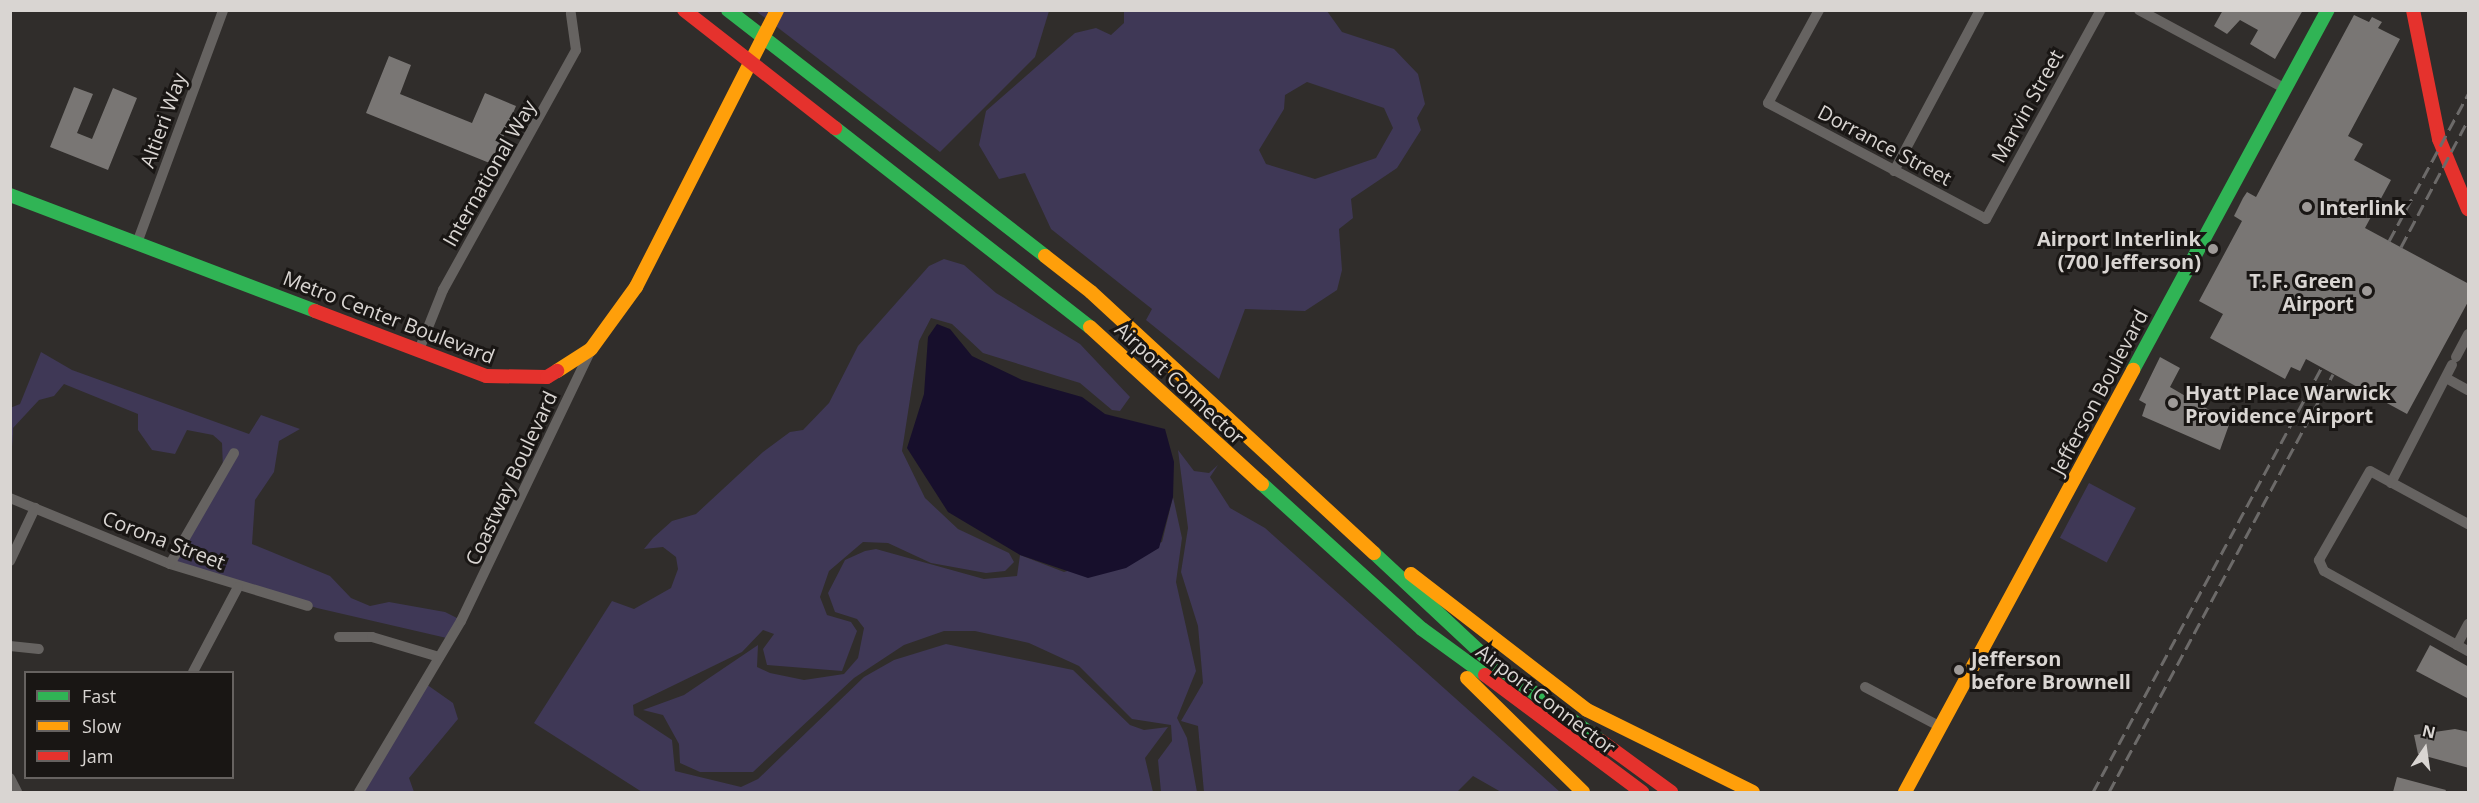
<!DOCTYPE html>
<html>
<head>
<meta charset="utf-8">
<style>
  body { margin:0 }
  #map { position:relative; width:2479px; height:803px; overflow:hidden; background:#302d2b; font-family:"Open Sans",sans-serif }
  div>[style] { position:absolute }
  [style*='--x'] { left:calc(var(--x)*1px); top:calc(var(--y)*1px); width:calc(var(--w)*1px); rotate:calc(var(--a)*1deg) }
  .green>* { inset:0; background:#3f3856; transform-origin:0 0 }
  .water>* { inset:0; background:#170f2c }
  .building>* { inset:0; background:#797674 }
  .street>* { height:10px; margin:-5px; padding:0 5px; transform-origin:5px; border-radius:5px; background:#666361 }
  .fast>* { height:14px; margin:-7px; padding:0 7px; transform-origin:7px; border-radius:7px; background:#30b455 }
  .slow>* { height:14px; margin:-7px; padding:0 7px; transform-origin:7px; border-radius:7px; background:#ff9f0a }
  .jam>* { height:14px; margin:-7px; padding:0 7px; transform-origin:7px; border-radius:7px; background:#e5322d }
  .rail>* { height:3px; margin-top:-1.5px; transform-origin:0; background:repeating-linear-gradient(90deg,#6c6a69 0 12px,transparent 0 18px) }
  .dots>* { width:16px; height:16px; translate:-50% -50%; box-sizing:border-box; border:3px solid #191614; border-radius:50% }
  span { translate:-50% -50%; white-space:nowrap; text-align:center; line-height:1.15; -webkit-text-stroke:6px #191614; paint-order:stroke }
  .street-label { font-size:20px; color:#d9d5d2 }
  .poi-label { font-size:20px; color:#d9d5d2; font-weight:700 }
  .left { translate:0 -50%; text-align:left }
  .right { translate:-100% -50%; text-align:right }
  .frame { position:absolute; inset:0; border:12px solid #d9d5d2; pointer-events:none }
  .legend { position:absolute; left:24px; top:671px; width:210px; height:108px; box-sizing:border-box; background:#191614; border:2px solid #666260; margin:0; padding:8px 10px; list-style:none; font-size:18px; color:#d9d5d2 }
  .legend li { display:flex; align-items:center; gap:12px; height:30px }
  .legend b { width:30px; border:2px solid #666260 }
  .north { position:absolute; left:2395px; top:719px; width:60px; height:60px; -webkit-text-stroke:4px #191614; paint-order:stroke; rotate:13deg; font-size:16px; font-weight:700; line-height:24px; text-align:center; color:#d9d5d2 }
  .north::after { content:''; display:block; margin:auto; width:21px; height:27px; background:#d9d5d2; clip-path:polygon(50% 0,100% 100%,50% 72%,0 100%) }
</style>
</head>
<body>
<div id="map">
  <div class="green">
    <i style="clip-path:polygon(756px 11px,1049px 11px,1035px 57px,940px 152px)"></i>
    <i style="clip-path:polygon(evenodd,1124px 11px,1327px 11px,1342px 32px,1394px 49px,1418px 74px,1425px 104px,1417px 118px,1421px 130px,1397px 168px,1351px 199px,1353px 218px,1339px 229px,1342px 270px,1337px 290px,1305px 311px,1245px 309px,1219px 379px,1146px 320px,1152px 309px,1051px 229px,1025px 173px,999px 179px,979px 145px,986px 111px,1075px 33px,1096px 28px,1111px 35px,1124px 23px,1124px 11px,1307px 82px,1384px 108px,1393px 128px,1376px 158px,1315px 179px,1266px 164px,1259px 150px,1284px 109px,1285px 95px,1307px 82px)"></i>
    <i style="clip-path:polygon(944px 259px,964px 265px,996px 293px,1080px 344px,1130px 397px,1120px 411px,1112px 410px,1080px 383px,983px 353px,952px 324px,931px 318px,919px 341px,902px 451px,925px 498px,958px 529px,1009px 553px,1014px 562px,1005px 571px,986px 573px,931px 563px,888px 543px,863px 542px,829px 571px,820px 597px,827px 615px,851px 622px,857px 631px,842px 671px,767px 665px,763px 649px,774px 634px,763px 630px,742px 652px,633px 705px,634px 715px,672px 740px,675px 771px,741px 787px,758px 779px,864px 677px,894px 660px,946px 644px,1073px 670px,1130px 725px,1144px 730px,1168px 727px,1145px 758px,1153px 792px,642px 792px,534px 723px,612px 601px,634px 609px,671px 588px,678px 569px,676px 557px,663px 547px,644px 549px,653px 538px,672px 521px,696px 514px,763px 452px,790px 432px,803px 430px,829px 403px,858px 346px,929px 266px)"></i>
    <i style="clip-path:polygon(41px 352px,72px 370px,249px 434px,261px 415px,300px 429px,279px 441px,274px 472px,255px 500px,252px 544px,330px 576px,351px 598px,370px 606px,389px 602px,445px 612px,461px 620px,451px 639px,317px 608px,172px 563px,223px 469px,222px 443px,213px 435px,187px 430px,175px 454px,152px 450px,138px 430px,138px 414px,64px 384px,54px 396px,39px 400px,13px 428px,13px 447px,10px 408px,20px 404px)"></i>
    <i style="clip-path:polygon(1178px 450px,1194px 471px,1209px 473px,1218px 465px,1210px 477px,1230px 508px,1265px 528px,1560px 792px,1501px 792px,1473px 776px,1457px 792px,1204px 792px,1198px 726px,1181px 721px,1203px 683px,1198px 626px,1181px 572px,1188px 528px)"></i>
    <i style="left:2089px;top:483px;width:53px;height:62px;rotate:28deg"></i>
    <i style="clip-path:polygon(1173px 497px,1182px 538px,1176px 582px,1196px 671px,1177px 718px,1187px 738px,1197px 792px,1161px 792px,1158px 760px,1172px 741px,1171px 725px,1132px 719px,1079px 666px,1029px 643px,975px 631px,944px 631px,904px 645px,854px 678px,753px 772px,700px 772px,680px 763px,679px 744px,663px 715px,643px 710px,684px 695px,758px 645px,757px 667px,770px 673px,804px 680px,844px 674px,858px 658px,864px 628px,857px 619px,835px 612px,828px 593px,845px 560px,865px 551px,876px 549px,984px 579px,1017px 576px,1020px 555px,1064px 572px,1162px 542px)"></i>
    <i style="clip-path:polygon(426px 684px,453px 703px,458px 719px,409px 778px,414px 792px,360px 792px)"></i>
  </div>
  <div class="water">
    <i style="clip-path:polygon(937px 324px,950px 329px,972px 356px,1022px 380px,1082px 397px,1105px 414px,1165px 429px,1174px 462px,1173px 497px,1159px 548px,1126px 568px,1088px 578px,1020px 555px,948px 512px,907px 448px,924px 394px,928px 337px)"></i>
  </div>
  <div class="building">
    <i style="clip-path:polygon(2223px 10px,2303px 10px,2275px 59px,2250px 44px,2258px 30px,2240px 20px,2227px 34px,2214px 26px)"></i>
    <i style="clip-path:polygon(2354px 15px,2369px 22px,2372px 17px,2382px 22px,2378px 28px,2400px 39px,2348px 136px,2363px 144px,2354px 160px,2391px 180px,2365px 228px,2469px 284px,2469px 300px,2407px 414px,2306px 359px,2300px 371px,2291px 367px,2285px 379px,2210px 338px,2223px 314px,2199px 301px,2242px 221px,2234px 216px,2243px 198px,2247px 192px,2256px 197px)"></i>
    <i style="clip-path:polygon(389px 56px,411px 65px,400px 94px,472px 123px,485px 93px,516px 106px,492px 164px,366px 113px)"></i>
    <i style="clip-path:polygon(74px 87px,93px 94px,77px 133px,92px 139px,113px 88px,137px 98px,108px 170px,50px 147px)"></i>
    <i style="clip-path:polygon(2160px 357px,2180px 368px,2170px 387px,2230px 422px,2220px 450px,2142px 416px,2146px 404px,2139px 400px)"></i>
    <i style="clip-path:polygon(2430px 645px,2469px 667px,2469px 699px,2416px 671px)"></i>
    <i style="clip-path:polygon(2455px 729px,2469px 732px,2469px 768px,2418px 754px,2414px 735px)"></i>
    <i style="clip-path:polygon(2397px 777px,2446px 790px,2445px 792px,2393px 792px)"></i>
  </div>
  <div class="street">
    <i style="--x:1819;--y:10;--w:106;--a:118.7"></i>
    <i style="--x:1768;--y:103;--w:247;--a:28"></i>
    <i style="--x:1986;--y:219;--w:239;--a:-61.2"></i>
    <i style="--x:2139;--y:10;--w:167;--a:28.3"></i>
    <i style="--x:1894;--y:171;--w:183;--a:-61.9"></i>
    <i style="--x:137;--y:243;--w:248;--a:-69.7"></i>
    <i style="--x:419;--y:350;--w:65;--a:-68.2"></i>
    <i style="--x:443;--y:290;--w:274;--a:-61"></i>
    <i style="--x:576;--y:50;--w:37;--a:-98"></i>
    <i style="--x:2456;--y:357;--w:26;--a:-62"></i>
    <i style="--x:2446;--y:378;--w:25;--a:29"></i>
    <i style="--x:2391;--y:483;--w:133;--a:-62.7"></i>
    <i style="--x:10;--y:498;--w:173;--a:22.4"></i>
    <i style="--x:170;--y:564;--w:144;--a:16.9"></i>
    <i style="--x:2468;--y:524;--w:111;--a:-151.6"></i>
    <i style="--x:2370;--y:471;--w:103;--a:119.8"></i>
    <i style="--x:2319;--y:560;--w:12;--a:66"></i>
    <i style="--x:2324;--y:571;--w:165;--a:29.1"></i>
    <i style="--x:10;--y:561;--w:59;--a:-64.7"></i>
    <i style="--x:170;--y:564;--w:128;--a:-60"></i>
    <i style="--x:339;--y:637;--w:33;--a:0"></i>
    <i style="--x:372;--y:637;--w:70;--a:16.6"></i>
    <i style="--x:2457;--y:645;--w:24;--a:-62"></i>
    <i style="--x:10;--y:646;--w:29;--a:6"></i>
    <i style="--x:193;--y:672;--w:96;--a:-62.1"></i>
    <i style="--x:1865;--y:687;--w:86;--a:27.8"></i>
    <i style="--x:10;--y:778;--w:16;--a:63"></i>
    <i style="--x:359;--y:792;--w:199;--a:-59.2"></i>
    <i style="--x:461;--y:621;--w:301;--a:-64.4"></i>
  </div>
  <div class="fast">
    <i style="--x:728;--y:10;--w:401;--a:37.8"></i>
    <i style="--x:835;--y:128;--w:323;--a:38"></i>
    <i style="--x:10;--y:195;--w:326;--a:20.8"></i>
    <i style="--x:2133;--y:370;--w:409;--a:-61.6"></i>
    <i style="--x:1262;--y:484;--w:216;--a:42.2"></i>
    <i style="--x:1422;--y:629;--w:78;--a:36.1"></i>
    <i style="--x:1374;--y:553;--w:158;--a:43"></i>
    <i style="--x:1490;--y:661;--w:137;--a:35.8"></i>
  </div>
  <div class="slow">
    <i style="--x:1045;--y:256;--w:58;--a:38"></i>
    <i style="--x:1091;--y:292;--w:385;--a:42.7"></i>
    <i style="--x:1090;--y:327;--w:233;--a:42.4"></i>
    <i style="--x:557;--y:371;--w:40;--a:-32.9"></i>
    <i style="--x:591;--y:349;--w:77;--a:-54"></i>
    <i style="--x:636;--y:287;--w:311;--a:-63"></i>
    <i style="--x:1411;--y:574;--w:222;--a:37.7"></i>
    <i style="--x:1587;--y:710;--w:185;--a:26.3"></i>
    <i style="--x:1467;--y:678;--w:163;--a:44.5"></i>
    <i style="--x:1905;--y:792;--w:480;--a:-61.6"></i>
  </div>
  <div class="jam">
    <i style="--x:684;--y:10;--w:192;--a:38"></i>
    <i style="--x:2413;--y:10;--w:132;--a:78.6"></i>
    <i style="--x:2439;--y:139;--w:76;--a:67.5"></i>
    <i style="--x:315;--y:311;--w:183;--a:20.8"></i>
    <i style="--x:486;--y:376;--w:61;--a:0.9"></i>
    <i style="--x:547;--y:377;--w:12;--a:-31"></i>
    <i style="--x:1485;--y:675;--w:196;--a:36.7"></i>
    <i style="--x:1601;--y:741;--w:87;--a:36.1"></i>
  </div>
  <div class="rail">
    <i style="--x:2389;--y:241;--w:167;--a:-61.7"></i>
    <i style="--x:2401;--y:247;--w:144;--a:-62.2"></i>
    <i style="--x:2093;--y:792;--w:481;--a:-61.7"></i>
    <i style="--x:2109;--y:792;--w:474;--a:-61.8"></i>
  </div>
  <div class="dots">
    <i style="left:2307px;top:207px;background:#9e9a98"></i>
    <i style="left:2213px;top:249px;background:#9e9a98"></i>
    <i style="left:2367px;top:291px;background:#9e9a98"></i>
    <i style="left:2173px;top:403px;background:#9e9a98"></i>
    <i style="left:1959px;top:670px;background:#9e9a98"></i>
  </div>
  <div class="street-label">
    <span style="left:2027px;top:106px;rotate:-61deg">Marvin Street</span>
    <span style="left:163px;top:120px;rotate:-70deg">Altieri Way</span>
    <span style="left:1885px;top:145px;rotate:28deg">Dorrance Street</span>
    <span style="left:489px;top:173px;rotate:-60deg">International Way</span>
    <span style="left:389px;top:317px;rotate:21deg">Metro Center Boulevard</span>
    <span style="left:1180px;top:383px;rotate:43deg">Airport Connector</span>
    <span style="left:2099px;top:392px;rotate:-62deg">Jefferson Boulevard</span>
    <span style="left:511px;top:478px;rotate:-65deg">Coastway Boulevard</span>
    <span style="left:164px;top:540px;rotate:21deg">Corona Street</span>
    <span style="left:1546px;top:699px;rotate:37deg">Airport Connector</span>
  </div>
  <div class="poi-label">
    <span class="left" style="left:2319px;top:207px">Interlink</span>
    <span class="right" style="left:2201px;top:250px">Airport Interlink<br>(700 Jefferson)</span>
    <span class="right" style="left:2354px;top:292px">T. F. Green<br>Airport</span>
    <span class="left" style="left:2185px;top:404px">Hyatt Place Warwick<br>Providence Airport</span>
    <span class="left" style="left:1971px;top:670px">Jefferson<br>before Brownell</span>
  </div>
  <div class="frame"></div>
  <ul class="legend">
  <li><b style="height:8px;background:#30b455"></b>Fast</li>
  <li><b style="height:8px;background:#ff9f0a"></b>Slow</li>
  <li><b style="height:8px;background:#e5322d"></b>Jam</li>
  </ul>
  <div class="north">N</div>
</div>
</body>
</html>
